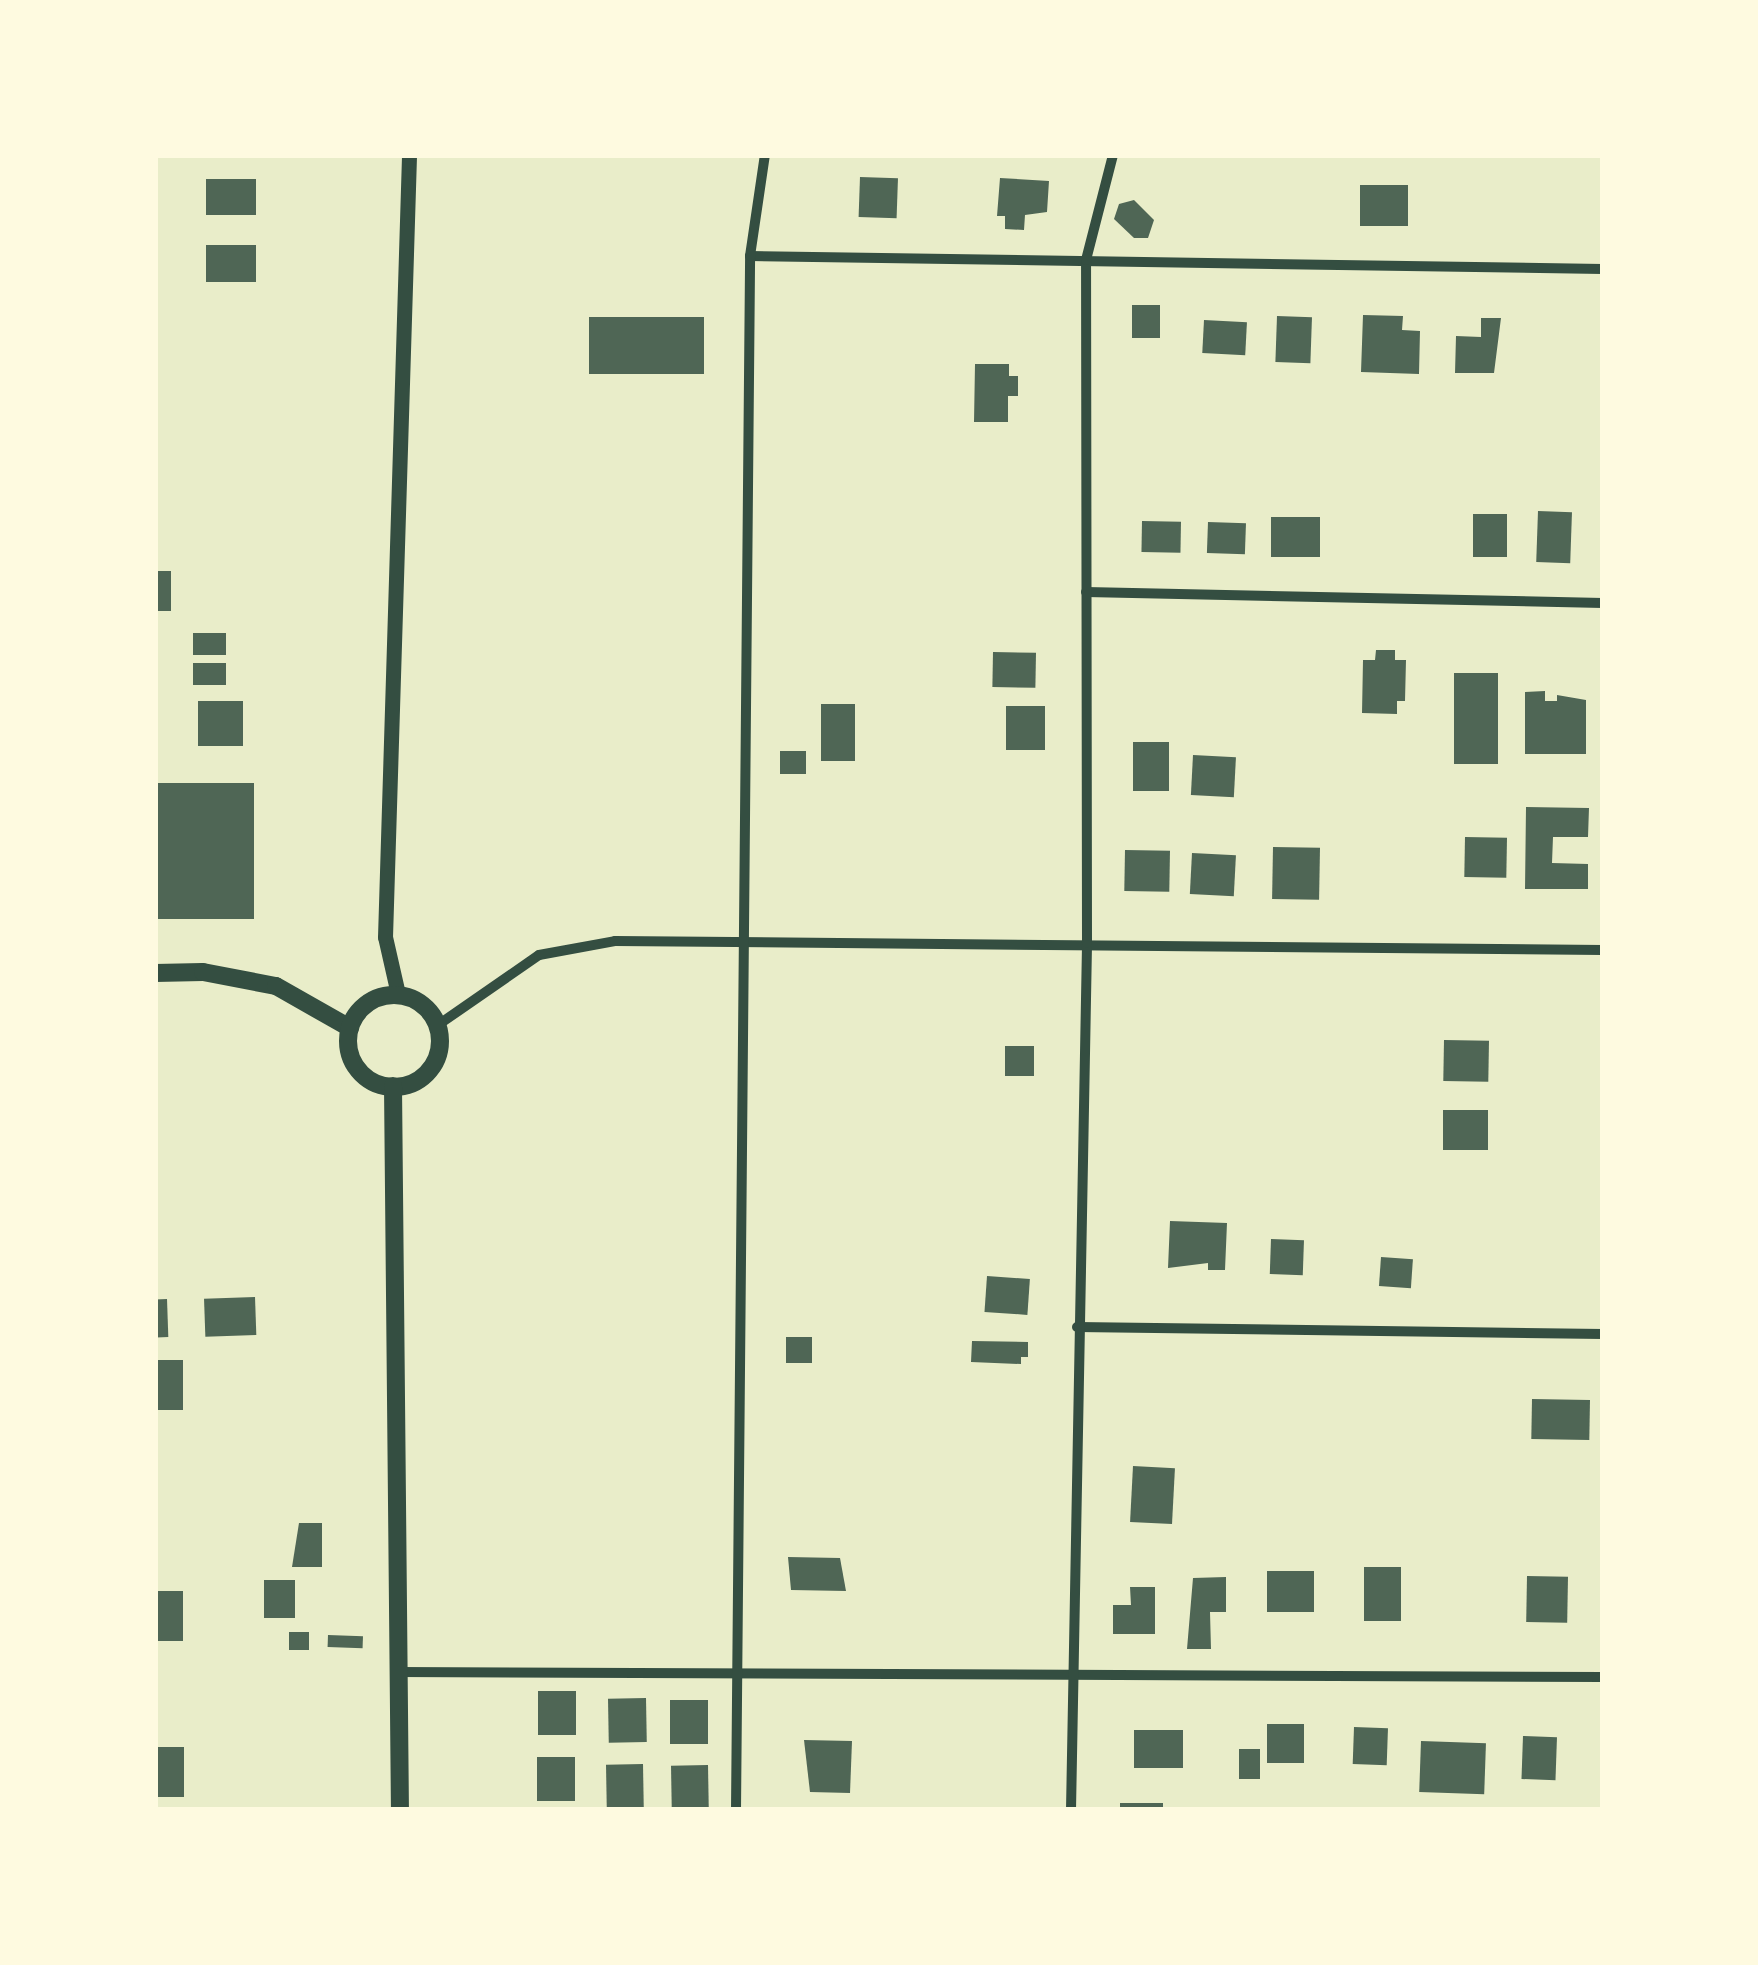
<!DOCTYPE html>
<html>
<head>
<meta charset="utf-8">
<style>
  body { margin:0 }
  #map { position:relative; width:1758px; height:1965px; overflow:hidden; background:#e9edc9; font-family:Helvetica,sans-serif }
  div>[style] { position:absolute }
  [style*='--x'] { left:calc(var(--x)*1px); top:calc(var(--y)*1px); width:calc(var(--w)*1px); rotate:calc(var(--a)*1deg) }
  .building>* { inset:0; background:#4f6655; transform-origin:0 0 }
  .minor>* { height:10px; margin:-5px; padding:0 5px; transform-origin:5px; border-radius:5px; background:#344e41 }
  .tertiary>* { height:15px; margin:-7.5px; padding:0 7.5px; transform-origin:7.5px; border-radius:7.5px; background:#344e41 }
  .secondary>* { height:18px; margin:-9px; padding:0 9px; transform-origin:9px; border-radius:9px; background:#344e41 }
  .secondary>.ring { margin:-9px; padding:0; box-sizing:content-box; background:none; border:18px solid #344e41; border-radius:50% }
  span { translate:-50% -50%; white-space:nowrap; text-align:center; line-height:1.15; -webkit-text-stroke:8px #fefae0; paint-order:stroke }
  .frame { position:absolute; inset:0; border:158px solid #fefae0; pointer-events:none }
</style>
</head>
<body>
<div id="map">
  <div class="building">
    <i style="left:860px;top:177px;width:38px;height:40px;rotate:2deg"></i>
    <i style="clip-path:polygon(1000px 178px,1049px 181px,1047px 212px,1025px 215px,1024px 230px,1005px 229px,1005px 216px,997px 216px)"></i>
    <i style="left:206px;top:179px;width:50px;height:36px"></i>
    <i style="left:1360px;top:185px;width:48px;height:41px"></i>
    <i style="clip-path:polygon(1134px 200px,1154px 220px,1148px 238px,1134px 238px,1114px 219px,1119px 204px)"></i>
    <i style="left:206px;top:245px;width:50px;height:37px"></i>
    <i style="left:1132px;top:305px;width:28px;height:33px"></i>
    <i style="clip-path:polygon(1363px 315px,1403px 316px,1402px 330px,1420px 331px,1419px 374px,1361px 372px)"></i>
    <i style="left:1277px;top:316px;width:35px;height:46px;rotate:2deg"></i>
    <i style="left:704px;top:317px;width:57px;height:115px;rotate:90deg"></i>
    <i style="clip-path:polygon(1481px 318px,1501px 318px,1494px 373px,1455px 373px,1456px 336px,1481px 337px)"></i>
    <i style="left:1204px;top:320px;width:43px;height:33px;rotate:3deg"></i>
    <i style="clip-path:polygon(975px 364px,1009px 364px,1009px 376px,1018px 376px,1018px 396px,1008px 396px,1008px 422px,974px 422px)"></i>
    <i style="left:1538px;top:511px;width:34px;height:51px;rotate:2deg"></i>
    <i style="left:1473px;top:514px;width:34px;height:43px"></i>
    <i style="left:1271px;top:517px;width:49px;height:40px"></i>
    <i style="left:1142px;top:521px;width:39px;height:31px;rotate:1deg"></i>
    <i style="left:1208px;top:522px;width:38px;height:31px;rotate:2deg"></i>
    <i style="left:155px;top:571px;width:16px;height:40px"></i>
    <i style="left:193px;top:633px;width:33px;height:22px"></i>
    <i style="clip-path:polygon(1376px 650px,1395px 650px,1395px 660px,1406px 660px,1405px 701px,1397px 701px,1397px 714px,1362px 713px,1363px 660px,1375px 660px)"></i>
    <i style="left:993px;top:652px;width:43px;height:35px;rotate:1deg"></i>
    <i style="left:193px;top:663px;width:33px;height:22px"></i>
    <i style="left:1454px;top:673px;width:44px;height:91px"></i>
    <i style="clip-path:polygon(1545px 691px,1545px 701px,1557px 701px,1557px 695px,1586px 700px,1586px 754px,1525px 754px,1525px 692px)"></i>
    <i style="left:198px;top:701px;width:45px;height:45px"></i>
    <i style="left:821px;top:704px;width:34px;height:57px"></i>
    <i style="left:1006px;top:706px;width:39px;height:44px"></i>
    <i style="left:1133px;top:742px;width:36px;height:49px"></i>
    <i style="left:780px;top:751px;width:26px;height:23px"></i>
    <i style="left:1193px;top:755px;width:43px;height:40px;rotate:3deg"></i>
    <i style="left:155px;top:783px;width:99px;height:136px"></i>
    <i style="clip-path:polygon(1526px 807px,1589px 808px,1588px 837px,1553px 837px,1552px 863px,1588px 864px,1588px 889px,1525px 889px)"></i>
    <i style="left:1465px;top:837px;width:42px;height:40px;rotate:1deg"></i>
    <i style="left:1273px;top:847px;width:47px;height:52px;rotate:1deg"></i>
    <i style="left:1125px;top:850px;width:45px;height:41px;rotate:1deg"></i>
    <i style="left:1192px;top:853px;width:44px;height:41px;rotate:3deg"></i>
    <i style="left:1444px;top:1040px;width:45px;height:41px;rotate:1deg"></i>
    <i style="left:1005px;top:1046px;width:29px;height:30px"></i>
    <i style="left:1443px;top:1110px;width:45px;height:40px"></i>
    <i style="clip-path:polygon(1170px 1221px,1227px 1223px,1225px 1270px,1208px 1270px,1208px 1263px,1168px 1268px)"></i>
    <i style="left:1271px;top:1239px;width:33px;height:35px;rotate:2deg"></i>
    <i style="left:1381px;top:1257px;width:32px;height:29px;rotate:4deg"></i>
    <i style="left:987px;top:1276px;width:43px;height:36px;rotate:4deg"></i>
    <i style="left:255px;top:1297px;width:38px;height:51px;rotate:88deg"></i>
    <i style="left:167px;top:1299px;width:38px;height:12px;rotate:88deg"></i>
    <i style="left:786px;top:1337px;width:26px;height:26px"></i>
    <i style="clip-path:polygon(972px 1341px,1028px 1342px,1028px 1357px,1021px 1357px,1021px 1364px,971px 1362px)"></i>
    <i style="left:155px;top:1360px;width:28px;height:50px"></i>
    <i style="left:1532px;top:1399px;width:58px;height:40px;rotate:1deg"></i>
    <i style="left:1133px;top:1466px;width:42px;height:56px;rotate:3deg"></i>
    <i style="clip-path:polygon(299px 1523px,322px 1523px,322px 1567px,292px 1567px)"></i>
    <i style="clip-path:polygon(788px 1557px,840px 1558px,846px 1591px,791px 1590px)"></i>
    <i style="left:1364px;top:1567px;width:37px;height:54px"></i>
    <i style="left:1267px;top:1571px;width:47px;height:41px"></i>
    <i style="left:1527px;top:1576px;width:41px;height:46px;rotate:1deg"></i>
    <i style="clip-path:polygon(1226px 1577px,1226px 1612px,1210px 1612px,1211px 1649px,1187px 1649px,1193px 1578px)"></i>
    <i style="left:264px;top:1580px;width:31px;height:38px"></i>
    <i style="clip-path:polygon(1130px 1587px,1155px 1587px,1155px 1634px,1113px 1634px,1113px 1605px,1131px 1605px)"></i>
    <i style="left:155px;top:1591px;width:28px;height:50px"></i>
    <i style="left:289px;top:1632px;width:20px;height:18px"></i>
    <i style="left:328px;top:1635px;width:35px;height:12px;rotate:2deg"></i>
    <i style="left:538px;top:1691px;width:38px;height:44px"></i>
    <i style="left:646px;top:1698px;width:44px;height:38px;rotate:89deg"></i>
    <i style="left:708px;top:1700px;width:44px;height:38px;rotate:90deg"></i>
    <i style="left:1304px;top:1724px;width:39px;height:37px;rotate:90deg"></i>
    <i style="left:1354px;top:1727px;width:34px;height:37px;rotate:2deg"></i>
    <i style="left:1134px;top:1730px;width:49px;height:38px"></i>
    <i style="left:1523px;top:1736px;width:34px;height:43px;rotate:2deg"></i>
    <i style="clip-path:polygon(804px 1740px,852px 1741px,850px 1793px,810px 1792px)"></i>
    <i style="left:1421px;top:1741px;width:65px;height:51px;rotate:2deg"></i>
    <i style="left:155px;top:1747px;width:29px;height:50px"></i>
    <i style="left:1260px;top:1749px;width:30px;height:21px;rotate:90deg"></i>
    <i style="left:537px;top:1757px;width:38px;height:44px"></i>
    <i style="left:643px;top:1764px;width:44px;height:37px;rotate:89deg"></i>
    <i style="left:708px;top:1765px;width:44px;height:37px;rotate:89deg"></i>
    <i style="left:1120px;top:1803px;width:43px;height:7px"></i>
  </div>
  <div class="minor">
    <i style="--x:750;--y:256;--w:853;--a:0.87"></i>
    <i style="--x:1086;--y:592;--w:517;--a:1.22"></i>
    <i style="--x:438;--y:1025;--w:123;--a:-34.7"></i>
    <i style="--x:539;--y:955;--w:77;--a:-10.4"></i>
    <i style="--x:615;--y:941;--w:988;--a:0.52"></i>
    <i style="--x:1077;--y:1327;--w:526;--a:0.76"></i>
    <i style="--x:398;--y:1672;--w:1205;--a:0.24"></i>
    <i style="--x:736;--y:1810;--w:1554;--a:-89.48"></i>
    <i style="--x:750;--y:256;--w:102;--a:-81.6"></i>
    <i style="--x:1071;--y:1810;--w:867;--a:-88.94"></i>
    <i style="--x:1087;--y:943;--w:683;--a:-90.08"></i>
    <i style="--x:1086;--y:260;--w:108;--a:-75.6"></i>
  </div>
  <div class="tertiary">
    <i style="--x:398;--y:994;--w:58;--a:-102.8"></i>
    <i style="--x:385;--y:937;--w:782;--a:-88.24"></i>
  </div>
  <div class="secondary">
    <i style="--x:155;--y:973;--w:48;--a:-1.2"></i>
    <i style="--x:203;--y:972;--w:74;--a:10.9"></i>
    <i style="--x:276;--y:986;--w:85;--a:29.6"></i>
    <i class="ring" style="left:348px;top:995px;width:74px;height:74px"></i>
    <i style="--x:393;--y:1086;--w:724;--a:89.45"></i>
  </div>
  <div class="frame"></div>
</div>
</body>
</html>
